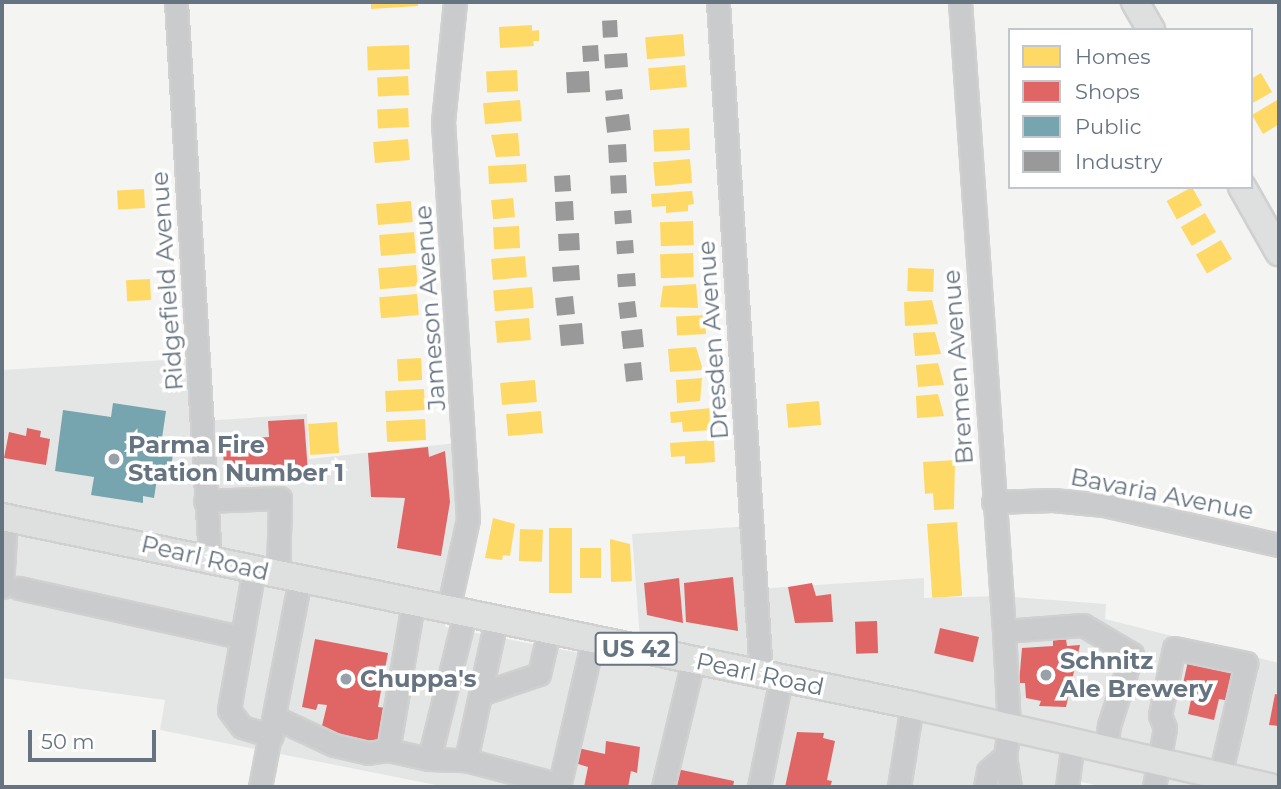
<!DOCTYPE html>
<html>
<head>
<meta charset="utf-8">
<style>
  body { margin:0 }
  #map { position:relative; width:1281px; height:789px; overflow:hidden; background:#f4f4f3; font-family:Montserrat,sans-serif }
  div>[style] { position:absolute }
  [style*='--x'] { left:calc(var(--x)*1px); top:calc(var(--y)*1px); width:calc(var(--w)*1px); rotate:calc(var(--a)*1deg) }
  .built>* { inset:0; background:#e4e6e5 }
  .homes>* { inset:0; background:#ffd966; transform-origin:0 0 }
  .shops>* { inset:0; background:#e06666; transform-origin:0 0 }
  .public>* { inset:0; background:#76a5af }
  .industry>* { inset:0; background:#999; transform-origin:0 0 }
  .roads { filter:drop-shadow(2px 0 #d0d0d1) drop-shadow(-2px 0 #d0d0d1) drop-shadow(0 2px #d0d0d1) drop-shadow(0 -2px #d0d0d1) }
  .minor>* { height:21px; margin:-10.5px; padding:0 10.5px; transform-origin:10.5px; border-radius:10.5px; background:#cacbcc }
  .major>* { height:26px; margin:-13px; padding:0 13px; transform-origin:13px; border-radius:13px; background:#dedfdf }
  .dots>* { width:19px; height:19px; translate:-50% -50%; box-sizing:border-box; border:4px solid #fff; border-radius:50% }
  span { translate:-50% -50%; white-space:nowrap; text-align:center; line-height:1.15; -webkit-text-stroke:7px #fff; paint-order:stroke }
  .shield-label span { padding:2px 5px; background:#fff; border:2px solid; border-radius:5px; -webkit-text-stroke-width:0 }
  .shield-label { font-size:23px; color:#667381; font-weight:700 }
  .street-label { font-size:24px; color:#667381 }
  .poi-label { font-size:24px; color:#667381; font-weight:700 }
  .left { translate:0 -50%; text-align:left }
  .frame { position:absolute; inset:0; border:4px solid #667381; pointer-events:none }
  .legend { position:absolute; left:1008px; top:28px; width:245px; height:161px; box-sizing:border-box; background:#fff; border:2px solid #c2c7cd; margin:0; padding:9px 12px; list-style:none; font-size:21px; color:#667381 }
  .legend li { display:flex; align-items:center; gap:14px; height:35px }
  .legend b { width:35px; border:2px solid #c2c7cd }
  .scale { position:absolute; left:28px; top:730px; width:128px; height:32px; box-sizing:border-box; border:4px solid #667381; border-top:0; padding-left:9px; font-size:21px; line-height:24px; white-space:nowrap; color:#667381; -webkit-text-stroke:5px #fff; paint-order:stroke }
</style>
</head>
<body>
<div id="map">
  <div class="built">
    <i style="clip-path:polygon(198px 358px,202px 421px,307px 414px,309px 459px,465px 442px,467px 533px,445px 627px,642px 665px,632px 534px,751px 526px,756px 589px,924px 578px,924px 598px,1001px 596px,1106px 604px,1105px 619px,1279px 663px,1279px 787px,1105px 787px,1076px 781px,1075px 787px,446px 787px,160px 730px,165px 700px,2px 678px,2px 370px)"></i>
  </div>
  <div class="homes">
    <i style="clip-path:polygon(371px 2px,418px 2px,418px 6px,371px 9px)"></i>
    <i style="clip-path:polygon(532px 25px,532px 31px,539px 30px,539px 41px,533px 41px,534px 46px,500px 48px,499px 27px)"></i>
    <i style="left:683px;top:34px;width:22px;height:38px;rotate:85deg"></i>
    <i style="left:409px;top:45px;width:24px;height:42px;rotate:88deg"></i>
    <i style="left:685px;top:65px;width:22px;height:37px;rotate:85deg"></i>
    <i style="left:517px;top:70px;width:21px;height:31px;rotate:87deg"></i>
    <i style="clip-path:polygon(1261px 73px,1272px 92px,1251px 104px,1251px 79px)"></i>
    <i style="left:408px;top:76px;width:19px;height:31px;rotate:87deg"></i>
    <i style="left:520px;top:100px;width:21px;height:37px;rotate:85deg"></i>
    <i style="clip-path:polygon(1277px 100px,1279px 124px,1263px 134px,1252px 115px)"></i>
    <i style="left:408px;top:108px;width:19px;height:31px;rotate:87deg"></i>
    <i style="left:689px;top:128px;width:22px;height:36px;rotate:87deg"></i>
    <i style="clip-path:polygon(518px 133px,520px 156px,496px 157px,491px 135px)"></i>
    <i style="left:408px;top:139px;width:21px;height:35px;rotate:85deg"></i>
    <i style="left:690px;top:159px;width:24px;height:37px;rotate:85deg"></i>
    <i style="left:526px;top:164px;width:18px;height:38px;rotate:87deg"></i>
    <i style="left:1192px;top:187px;width:21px;height:29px;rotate:61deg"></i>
    <i style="left:144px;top:189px;width:19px;height:27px;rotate:87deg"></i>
    <i style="clip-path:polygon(692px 191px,694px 204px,688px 205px,688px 211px,666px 213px,666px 206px,652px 207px,651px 194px)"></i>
    <i style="left:513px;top:198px;width:19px;height:22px;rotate:84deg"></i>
    <i style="left:411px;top:201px;width:21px;height:35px;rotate:85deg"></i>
    <i style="left:1205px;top:213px;width:22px;height:28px;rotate:60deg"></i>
    <i style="left:693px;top:221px;width:24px;height:33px;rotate:88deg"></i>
    <i style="left:519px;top:226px;width:22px;height:26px;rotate:87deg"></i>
    <i style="left:414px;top:232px;width:21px;height:35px;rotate:85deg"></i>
    <i style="left:1221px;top:240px;width:22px;height:29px;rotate:60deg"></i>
    <i style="left:693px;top:253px;width:24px;height:33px;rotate:88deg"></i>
    <i style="left:525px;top:256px;width:21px;height:34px;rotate:85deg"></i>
    <i style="left:416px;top:265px;width:21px;height:38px;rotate:85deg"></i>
    <i style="left:934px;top:269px;width:23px;height:26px;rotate:92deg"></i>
    <i style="left:150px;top:279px;width:21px;height:24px;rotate:87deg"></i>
    <i style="clip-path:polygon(696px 284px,698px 308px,660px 307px,663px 286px)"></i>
    <i style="left:532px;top:287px;width:21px;height:39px;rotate:85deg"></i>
    <i style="left:417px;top:294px;width:21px;height:38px;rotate:85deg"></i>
    <i style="clip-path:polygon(932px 300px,938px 324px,905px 326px,904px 302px)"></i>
    <i style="left:705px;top:315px;width:19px;height:29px;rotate:87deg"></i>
    <i style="left:529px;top:318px;width:22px;height:34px;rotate:85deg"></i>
    <i style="clip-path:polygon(935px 332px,941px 354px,915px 356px,913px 333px)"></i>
    <i style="clip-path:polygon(696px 347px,703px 370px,670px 372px,668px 349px)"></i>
    <i style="left:421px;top:358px;width:22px;height:24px;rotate:87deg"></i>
    <i style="clip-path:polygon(938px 363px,944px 385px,918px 387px,916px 365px)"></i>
    <i style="clip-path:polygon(702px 378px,700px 401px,677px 403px,676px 380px)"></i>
    <i style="left:535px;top:380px;width:22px;height:35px;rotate:85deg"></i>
    <i style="left:424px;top:389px;width:21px;height:39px;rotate:87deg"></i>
    <i style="clip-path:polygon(938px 394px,944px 416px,917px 418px,916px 396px)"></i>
    <i style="left:819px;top:401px;width:24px;height:33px;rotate:85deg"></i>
    <i style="clip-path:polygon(711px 408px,712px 430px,683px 432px,682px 422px,671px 423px,670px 412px)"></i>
    <i style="left:541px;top:411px;width:22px;height:35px;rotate:85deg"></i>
    <i style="left:425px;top:419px;width:21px;height:39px;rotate:87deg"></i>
    <i style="left:337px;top:422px;width:31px;height:29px;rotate:86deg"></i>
    <i style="clip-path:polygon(714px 440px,715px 462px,685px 464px,685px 456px,671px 457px,670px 443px)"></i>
    <i style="clip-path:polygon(955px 460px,954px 509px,934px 510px,933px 493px,925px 494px,923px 462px)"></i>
    <i style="clip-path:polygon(493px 518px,515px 524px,510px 556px,503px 555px,502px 560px,485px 558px)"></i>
    <i style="left:957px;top:522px;width:74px;height:30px;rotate:86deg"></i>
    <i style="left:549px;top:528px;width:23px;height:65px"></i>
    <i style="left:520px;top:529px;width:23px;height:32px;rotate:2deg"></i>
    <i style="clip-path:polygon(610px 539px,630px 544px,632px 581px,611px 582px)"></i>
    <i style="left:580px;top:548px;width:21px;height:30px"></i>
  </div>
  <div class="shops">
    <i style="clip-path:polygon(304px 419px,308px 472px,225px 477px,222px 440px,269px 437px,268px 421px)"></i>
    <i style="clip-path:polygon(27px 428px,41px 431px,40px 437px,50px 439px,46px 465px,4px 458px,9px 432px,26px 436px)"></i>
    <i style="clip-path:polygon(428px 447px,429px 457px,445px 451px,450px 502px,441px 556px,397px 548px,405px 498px,371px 497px,368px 453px)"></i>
    <i style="clip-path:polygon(733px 577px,738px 631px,686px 622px,684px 583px)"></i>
    <i style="clip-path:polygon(679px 578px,683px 623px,647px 615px,644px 583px)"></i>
    <i style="clip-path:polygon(812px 583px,816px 596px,831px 594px,833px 622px,795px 623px,788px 587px)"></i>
    <i style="left:877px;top:621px;width:32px;height:22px;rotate:88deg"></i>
    <i style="left:940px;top:628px;width:40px;height:26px;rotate:13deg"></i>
    <i style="clip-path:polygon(315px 639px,388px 653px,378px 707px,387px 708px,377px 745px,321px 730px,327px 705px,318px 704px,316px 710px,302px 707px)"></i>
    <i style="clip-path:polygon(1066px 639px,1067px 646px,1080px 645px,1066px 707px,1039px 706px,1041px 701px,1026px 698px,1025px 683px,1019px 683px,1022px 648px,1053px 646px,1053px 640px)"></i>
    <i style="clip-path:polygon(1188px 661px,1236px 672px,1230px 701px,1219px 699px,1214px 720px,1188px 714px,1192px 695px,1181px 693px)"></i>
    <i style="clip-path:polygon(1275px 694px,1279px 695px,1279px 726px,1269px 725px)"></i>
    <i style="clip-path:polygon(797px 732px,824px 733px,823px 738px,835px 741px,827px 780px,832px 781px,830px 787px,785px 787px)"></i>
    <i style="clip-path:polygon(606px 741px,640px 747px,637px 773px,631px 771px,628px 787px,584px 787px,588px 767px,575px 763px,578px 748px,605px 754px)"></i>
    <i style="clip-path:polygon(677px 769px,734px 781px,733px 787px,669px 787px)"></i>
  </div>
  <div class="public">
    <i style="clip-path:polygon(113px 403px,166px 411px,161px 445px,174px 447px,169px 481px,157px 479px,154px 498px,143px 496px,143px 503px,91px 495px,94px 477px,55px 471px,63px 410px,111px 417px)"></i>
  </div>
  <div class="industry">
    <i style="left:617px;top:20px;width:17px;height:15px;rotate:87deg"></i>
    <i style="left:598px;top:45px;width:16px;height:16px;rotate:86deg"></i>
    <i style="left:627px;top:53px;width:14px;height:23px;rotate:86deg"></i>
    <i style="left:589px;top:71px;width:21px;height:23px;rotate:87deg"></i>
    <i style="left:622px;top:89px;width:10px;height:17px;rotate:84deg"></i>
    <i style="left:629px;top:114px;width:16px;height:24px;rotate:83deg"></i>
    <i style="left:626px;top:144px;width:18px;height:18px;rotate:87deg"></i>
    <i style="left:570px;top:175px;width:16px;height:16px;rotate:86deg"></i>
    <i style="left:626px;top:175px;width:18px;height:16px;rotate:87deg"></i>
    <i style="left:573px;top:201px;width:19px;height:18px;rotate:87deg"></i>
    <i style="left:631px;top:210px;width:13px;height:17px;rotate:86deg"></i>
    <i style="left:579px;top:233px;width:17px;height:21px;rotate:87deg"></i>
    <i style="left:633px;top:240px;width:13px;height:17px;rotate:86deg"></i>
    <i style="left:579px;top:265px;width:15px;height:27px;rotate:86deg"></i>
    <i style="left:635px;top:273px;width:13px;height:18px;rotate:86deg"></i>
    <i style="left:573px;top:296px;width:18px;height:18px;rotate:84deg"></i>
    <i style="left:635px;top:301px;width:16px;height:17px;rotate:83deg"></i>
    <i style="left:582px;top:323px;width:21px;height:23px;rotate:85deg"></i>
    <i style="left:642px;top:329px;width:18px;height:21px;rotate:84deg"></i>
    <i style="left:641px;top:362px;width:18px;height:17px;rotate:84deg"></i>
  </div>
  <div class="roads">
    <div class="minor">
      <i style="--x:176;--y:2;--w:557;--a:86.5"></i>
      <i style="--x:718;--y:2;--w:674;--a:86.34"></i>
      <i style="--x:960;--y:2;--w:631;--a:86"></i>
      <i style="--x:1004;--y:631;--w:97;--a:87"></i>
      <i style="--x:1009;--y:728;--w:28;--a:98"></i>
      <i style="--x:1005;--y:756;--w:31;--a:81"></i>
      <i style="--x:205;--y:501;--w:75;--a:-2.3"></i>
      <i style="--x:280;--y:498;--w:76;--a:91.5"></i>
      <i style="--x:993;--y:502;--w:60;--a:-1.9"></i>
      <i style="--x:1053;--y:500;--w:51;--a:5.6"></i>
      <i style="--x:1104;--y:505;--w:180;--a:12.9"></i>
      <i style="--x:254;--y:569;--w:143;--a:100.1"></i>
      <i style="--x:229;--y:710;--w:21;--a:53"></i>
      <i style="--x:242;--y:727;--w:31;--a:17"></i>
      <i style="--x:2;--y:587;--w:69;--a:-86.7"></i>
      <i style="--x:19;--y:588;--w:226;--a:12.5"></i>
      <i style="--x:448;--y:610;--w:93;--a:-77.6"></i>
      <i style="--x:468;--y:519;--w:398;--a:-93.6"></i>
      <i style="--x:443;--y:122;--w:121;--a:-84.3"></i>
      <i style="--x:1004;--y:631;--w:79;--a:-4.3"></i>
      <i style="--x:1083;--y:625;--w:57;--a:30.6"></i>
      <i style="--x:1132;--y:654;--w:75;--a:107.9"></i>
      <i style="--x:1109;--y:725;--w:25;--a:97"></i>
      <i style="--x:480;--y:694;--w:62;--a:-18.7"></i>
      <i style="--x:539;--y:674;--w:44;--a:-76.9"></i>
      <i style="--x:276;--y:718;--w:64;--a:25"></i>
      <i style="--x:334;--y:745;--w:35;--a:13"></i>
      <i style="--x:368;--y:753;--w:20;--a:-9"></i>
      <i style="--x:388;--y:750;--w:42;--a:12.4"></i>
      <i style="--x:429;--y:759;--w:37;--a:2"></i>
      <i style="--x:466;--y:760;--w:97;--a:14.9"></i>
      <i style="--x:388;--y:750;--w:149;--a:-80.3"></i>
      <i style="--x:429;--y:759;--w:150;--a:-76.1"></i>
      <i style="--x:466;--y:760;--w:143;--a:-77.9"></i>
      <i style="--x:260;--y:787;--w:211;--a:-79.1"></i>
      <i style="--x:559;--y:787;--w:151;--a:-77"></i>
      <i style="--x:663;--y:787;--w:130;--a:-76.6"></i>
      <i style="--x:759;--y:787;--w:110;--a:-78.5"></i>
      <i style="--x:899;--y:787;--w:83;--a:-81"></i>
      <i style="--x:985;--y:787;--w:16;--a:-79"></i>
      <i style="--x:988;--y:771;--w:23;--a:-41"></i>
      <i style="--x:1067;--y:787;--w:45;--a:-82.4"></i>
      <i style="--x:1154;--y:787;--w:60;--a:-79.4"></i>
      <i style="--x:1165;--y:728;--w:14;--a:-111"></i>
      <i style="--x:1160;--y:715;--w:68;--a:-78.2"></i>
      <i style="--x:1174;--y:648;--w:74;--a:11.8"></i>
      <i style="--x:1246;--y:663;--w:116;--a:103"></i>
    </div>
    <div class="major">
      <i style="--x:1135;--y:2;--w:32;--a:60"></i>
      <i style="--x:1242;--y:187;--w:75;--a:60.4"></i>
      <i style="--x:2;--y:517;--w:929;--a:11.67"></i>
      <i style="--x:912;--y:705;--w:367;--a:12.9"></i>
    </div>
  </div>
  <div class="dots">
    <i style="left:114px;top:459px;background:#98a0a9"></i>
    <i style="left:1046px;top:675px;background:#98a0a9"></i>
    <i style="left:346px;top:679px;background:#98a0a9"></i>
  </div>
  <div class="shield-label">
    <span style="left:636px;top:649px">US 42</span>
  </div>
  <div class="street-label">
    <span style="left:167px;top:281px;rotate:-94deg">Ridgefield Avenue</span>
    <span style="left:430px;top:308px;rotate:-94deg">Jameson Avenue</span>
    <span style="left:713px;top:340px;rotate:-94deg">Dresden Avenue</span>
    <span style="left:958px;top:367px;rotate:-94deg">Bremen Avenue</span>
    <span style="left:1162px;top:494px;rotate:11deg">Bavaria Avenue</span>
    <span style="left:205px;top:558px;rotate:13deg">Pearl Road</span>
    <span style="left:760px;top:674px;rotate:12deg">Pearl Road</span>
  </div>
  <div class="poi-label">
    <span class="left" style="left:128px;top:459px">Parma Fire<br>Station Number 1</span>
    <span class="left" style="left:1060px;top:675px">Schnitz<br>Ale Brewery</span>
    <span class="left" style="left:360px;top:679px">Chuppa's</span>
  </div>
  <div class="frame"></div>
  <ul class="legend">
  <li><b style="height:19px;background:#ffd966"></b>Homes</li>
  <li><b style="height:19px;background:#e06666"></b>Shops</li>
  <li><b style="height:19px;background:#76a5af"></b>Public</li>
  <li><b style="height:19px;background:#999"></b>Industry</li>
  </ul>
  <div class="scale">50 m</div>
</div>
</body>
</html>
